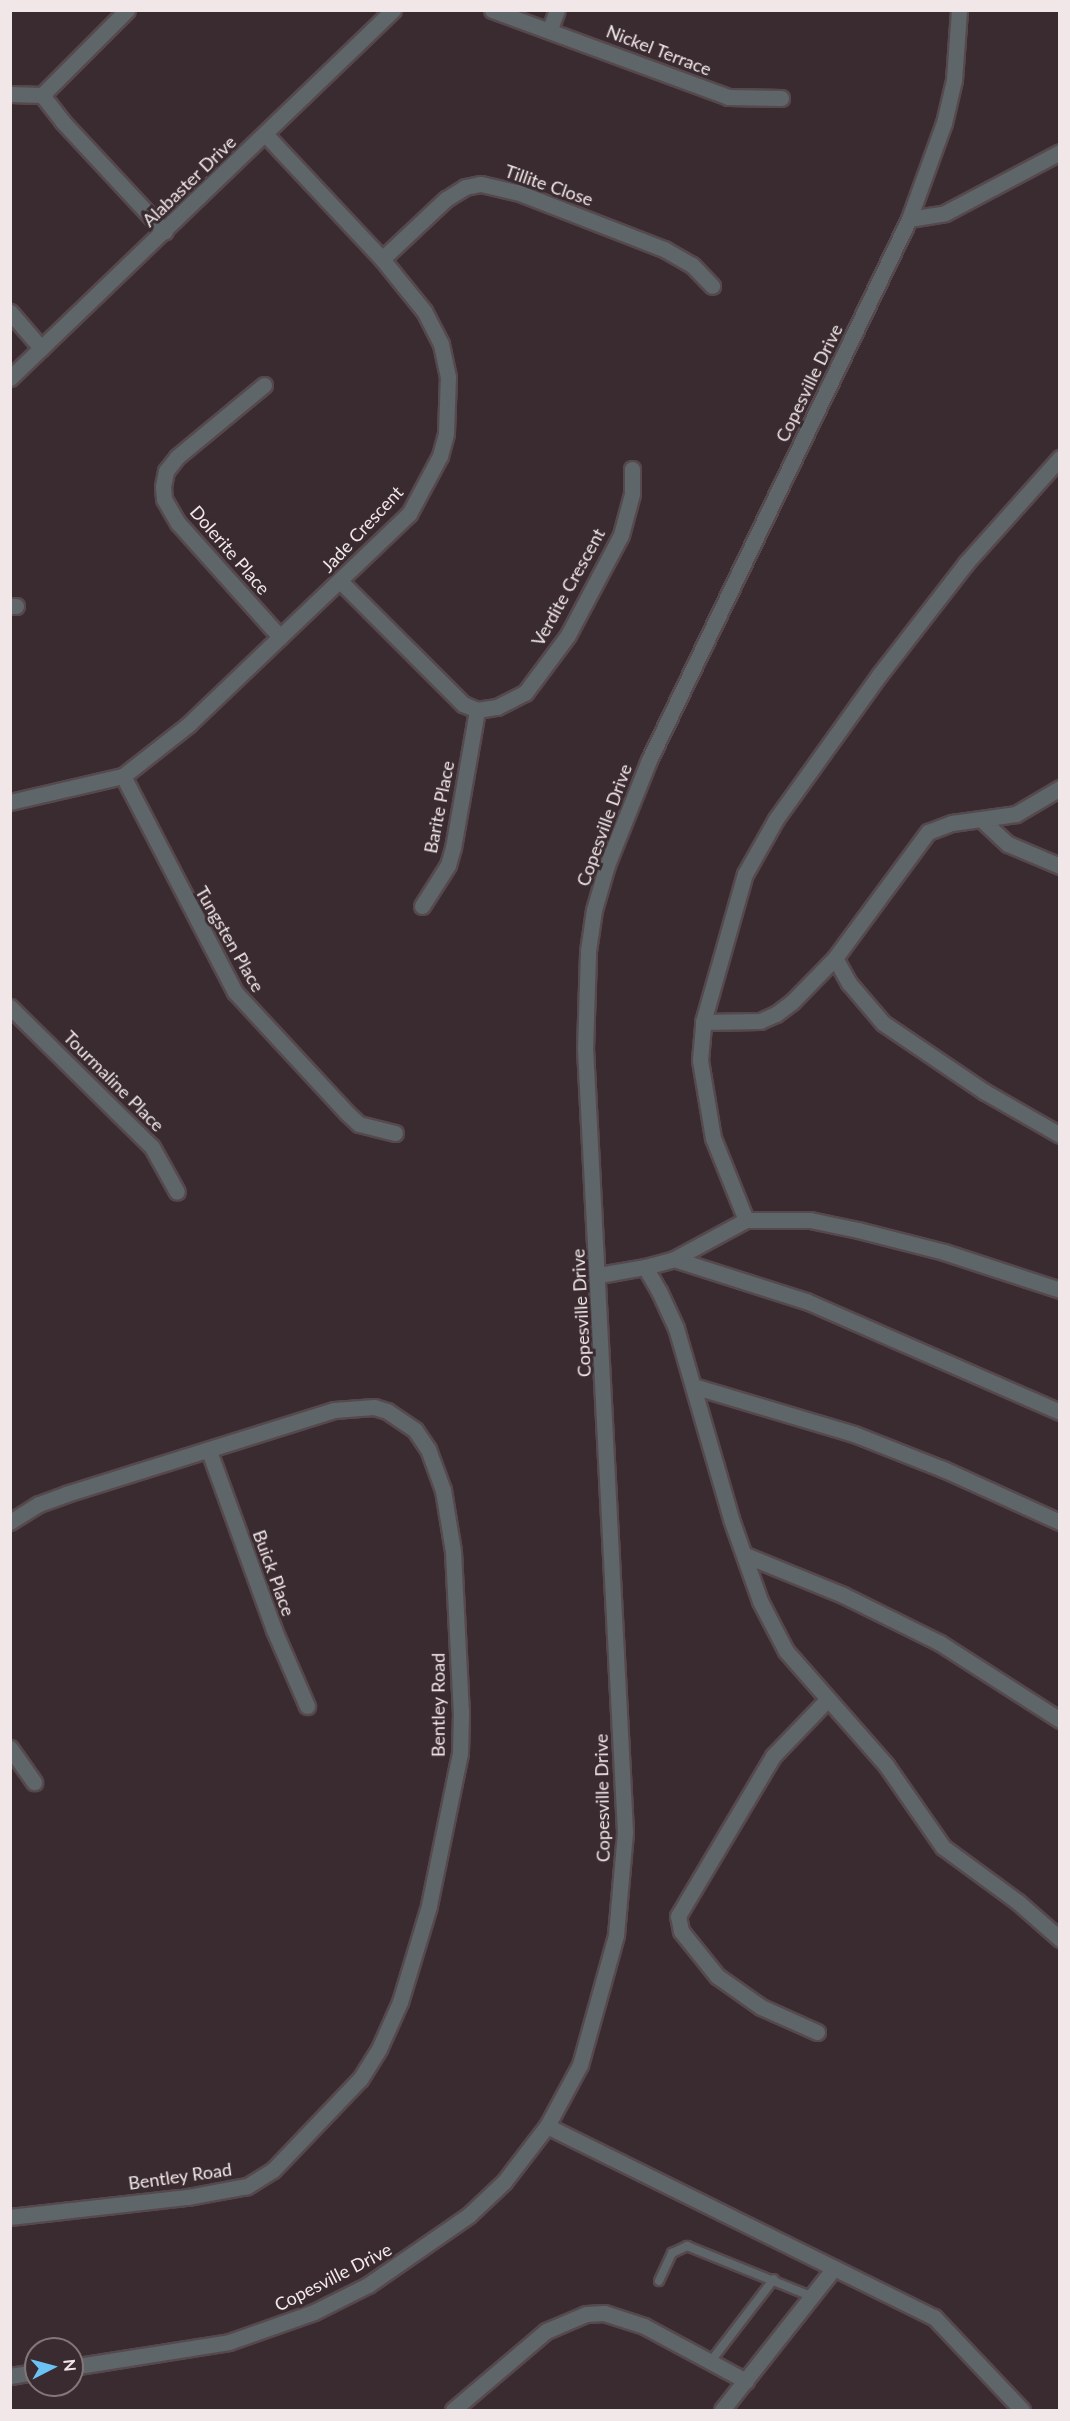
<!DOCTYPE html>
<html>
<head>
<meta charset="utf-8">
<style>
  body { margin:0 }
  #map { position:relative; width:1070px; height:2421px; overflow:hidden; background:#392b2f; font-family:Lato,sans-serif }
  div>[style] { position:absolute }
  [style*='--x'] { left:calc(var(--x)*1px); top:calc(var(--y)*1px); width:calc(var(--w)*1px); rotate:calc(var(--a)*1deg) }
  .roads { filter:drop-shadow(2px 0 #56494d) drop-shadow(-2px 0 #56494d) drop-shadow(0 2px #56494d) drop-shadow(0 -2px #56494d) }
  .service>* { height:8px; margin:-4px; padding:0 4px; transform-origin:4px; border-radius:4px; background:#5f666a }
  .minor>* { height:15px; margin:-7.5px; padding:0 7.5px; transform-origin:7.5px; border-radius:7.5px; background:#5f666a }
  .tertiary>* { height:15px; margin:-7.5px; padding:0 7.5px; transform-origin:7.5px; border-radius:7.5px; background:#5f666a }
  span { translate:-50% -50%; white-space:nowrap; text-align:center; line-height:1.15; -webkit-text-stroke:6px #392b2f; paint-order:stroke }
  .street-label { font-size:18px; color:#f1e7e9 }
  .frame { position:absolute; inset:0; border:12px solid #f1e7e9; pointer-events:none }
  .north { position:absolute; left:24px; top:2337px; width:60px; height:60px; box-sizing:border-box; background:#392b2f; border:2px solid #837679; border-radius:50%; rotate:84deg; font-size:16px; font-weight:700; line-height:24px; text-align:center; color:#f1e7e9 }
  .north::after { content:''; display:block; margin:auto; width:21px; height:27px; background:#6cc2f3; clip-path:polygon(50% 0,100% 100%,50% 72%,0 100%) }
</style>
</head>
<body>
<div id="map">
  <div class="roads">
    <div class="service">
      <i style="--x:659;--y:2281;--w:31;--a:-65"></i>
      <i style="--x:672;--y:2253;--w:17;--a:-25"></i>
      <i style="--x:687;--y:2246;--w:134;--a:22"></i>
      <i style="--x:711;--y:2361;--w:103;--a:-52.5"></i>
    </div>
    <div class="minor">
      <i style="--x:492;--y:10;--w:252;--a:20.2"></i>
      <i style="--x:728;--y:97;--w:53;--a:1.1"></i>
      <i style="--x:550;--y:29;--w:20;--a:-70"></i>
      <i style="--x:10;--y:94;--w:32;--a:2"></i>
      <i style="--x:42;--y:95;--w:33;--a:52"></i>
      <i style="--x:62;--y:121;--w:151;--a:47.1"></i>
      <i style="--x:42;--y:95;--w:120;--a:-45"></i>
      <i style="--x:909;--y:219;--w:36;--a:-9"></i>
      <i style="--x:945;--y:213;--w:130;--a:-27.9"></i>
      <i style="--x:382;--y:259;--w:88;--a:-43.2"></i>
      <i style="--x:446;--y:199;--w:22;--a:-32"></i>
      <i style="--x:465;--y:187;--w:16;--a:-11"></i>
      <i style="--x:481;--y:184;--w:37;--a:13"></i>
      <i style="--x:517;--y:192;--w:158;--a:21.2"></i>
      <i style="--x:664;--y:249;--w:32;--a:30"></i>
      <i style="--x:692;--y:265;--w:29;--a:46"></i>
      <i style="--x:10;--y:312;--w:48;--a:49.3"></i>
      <i style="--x:10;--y:378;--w:531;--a:-43.86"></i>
      <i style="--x:264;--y:385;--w:113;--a:140.4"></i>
      <i style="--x:177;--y:457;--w:18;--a:128"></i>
      <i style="--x:166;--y:471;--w:16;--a:101"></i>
      <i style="--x:163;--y:487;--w:12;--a:85"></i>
      <i style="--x:164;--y:499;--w:28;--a:60"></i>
      <i style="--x:178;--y:523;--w:153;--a:48.2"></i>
      <i style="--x:341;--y:582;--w:173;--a:45"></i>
      <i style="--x:463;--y:704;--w:15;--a:23"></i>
      <i style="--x:477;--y:710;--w:20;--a:-9"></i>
      <i style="--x:497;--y:707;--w:31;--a:-27"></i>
      <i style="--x:525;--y:693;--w:72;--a:-53.4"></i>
      <i style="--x:568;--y:635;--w:113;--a:-62.1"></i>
      <i style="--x:621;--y:535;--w:42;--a:-75"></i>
      <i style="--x:632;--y:494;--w:25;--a:-90"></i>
      <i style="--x:10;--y:606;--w:6;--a:0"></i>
      <i style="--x:123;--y:776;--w:243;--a:62.6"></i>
      <i style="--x:235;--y:992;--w:165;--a:47.2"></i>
      <i style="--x:347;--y:1113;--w:16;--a:43"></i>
      <i style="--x:359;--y:1124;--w:37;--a:14"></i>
      <i style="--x:10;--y:802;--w:116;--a:-13"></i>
      <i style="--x:123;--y:776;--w:84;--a:-38.2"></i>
      <i style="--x:189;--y:724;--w:304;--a:-43.7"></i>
      <i style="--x:409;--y:514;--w:66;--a:-61.9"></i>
      <i style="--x:440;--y:456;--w:24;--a:-75"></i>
      <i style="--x:446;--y:433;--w:56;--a:-88"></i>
      <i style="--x:448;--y:377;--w:34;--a:-102"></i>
      <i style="--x:441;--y:344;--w:37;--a:-117"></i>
      <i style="--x:424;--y:311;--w:67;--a:-128.9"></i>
      <i style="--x:382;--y:259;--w:170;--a:-133.1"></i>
      <i style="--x:983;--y:821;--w:34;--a:43"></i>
      <i style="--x:1008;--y:844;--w:56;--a:22.9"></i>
      <i style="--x:422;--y:906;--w:49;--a:-57.6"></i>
      <i style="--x:448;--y:865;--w:18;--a:-74"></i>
      <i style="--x:453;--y:848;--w:140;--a:-80.1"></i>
      <i style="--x:835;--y:958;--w:29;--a:61"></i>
      <i style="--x:849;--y:983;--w:52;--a:49.6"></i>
      <i style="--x:883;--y:1023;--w:123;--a:34.1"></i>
      <i style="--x:985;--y:1092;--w:86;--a:29.8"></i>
      <i style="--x:10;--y:1007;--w:199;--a:44.6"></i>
      <i style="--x:152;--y:1147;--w:51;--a:60.9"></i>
      <i style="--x:703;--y:1022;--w:57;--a:-1"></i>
      <i style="--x:760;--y:1021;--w:17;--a:-24"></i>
      <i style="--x:776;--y:1014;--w:20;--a:-37"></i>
      <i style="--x:792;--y:1002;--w:62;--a:-45.7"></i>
      <i style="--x:835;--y:958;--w:157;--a:-53.6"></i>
      <i style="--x:928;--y:832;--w:26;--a:-21"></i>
      <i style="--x:952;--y:823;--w:65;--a:-8"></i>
      <i style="--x:1016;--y:814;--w:51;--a:-30.6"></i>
      <i style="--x:746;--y:1220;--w:64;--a:0"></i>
      <i style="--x:810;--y:1220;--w:49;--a:11.8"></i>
      <i style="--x:858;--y:1230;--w:89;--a:14.3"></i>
      <i style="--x:944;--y:1252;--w:122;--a:18.1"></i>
      <i style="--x:674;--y:1259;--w:139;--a:17.7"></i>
      <i style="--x:806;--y:1301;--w:277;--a:23.6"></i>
      <i style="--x:645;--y:1267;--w:30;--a:-15"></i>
      <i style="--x:674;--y:1259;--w:82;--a:-28.4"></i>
      <i style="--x:746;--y:1220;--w:88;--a:-111.9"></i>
      <i style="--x:713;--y:1138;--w:79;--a:-99.5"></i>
      <i style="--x:700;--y:1060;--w:38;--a:-85"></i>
      <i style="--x:703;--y:1022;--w:154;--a:-74.2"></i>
      <i style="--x:745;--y:874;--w:63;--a:-60.6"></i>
      <i style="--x:776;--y:819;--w:178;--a:-54.4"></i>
      <i style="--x:880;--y:674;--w:140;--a:-52.2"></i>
      <i style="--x:966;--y:563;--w:141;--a:-48.2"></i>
      <i style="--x:599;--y:1275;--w:47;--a:-9.9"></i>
      <i style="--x:645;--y:1267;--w:28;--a:60"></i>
      <i style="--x:659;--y:1291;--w:41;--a:65.3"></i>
      <i style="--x:676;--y:1328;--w:199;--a:73.9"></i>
      <i style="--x:731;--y:1519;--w:87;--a:70.5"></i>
      <i style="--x:760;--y:1601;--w:56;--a:62.5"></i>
      <i style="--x:786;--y:1651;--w:152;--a:48.7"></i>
      <i style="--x:886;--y:1765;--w:100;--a:55.2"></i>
      <i style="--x:943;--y:1847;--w:93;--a:36.3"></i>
      <i style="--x:1018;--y:1902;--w:56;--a:41.4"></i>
      <i style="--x:693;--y:1386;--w:168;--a:16.6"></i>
      <i style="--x:854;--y:1434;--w:96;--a:21.5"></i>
      <i style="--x:943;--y:1469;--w:128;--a:24.4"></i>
      <i style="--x:209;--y:1451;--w:190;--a:70"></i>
      <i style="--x:274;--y:1630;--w:83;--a:66.5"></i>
      <i style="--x:10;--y:1522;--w:34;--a:-32"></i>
      <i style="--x:39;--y:1504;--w:29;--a:-20"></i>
      <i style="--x:66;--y:1494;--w:281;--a:-17.4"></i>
      <i style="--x:334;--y:1410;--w:40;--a:-4.3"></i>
      <i style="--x:374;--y:1407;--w:14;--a:17"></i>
      <i style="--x:387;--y:1411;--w:34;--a:34"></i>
      <i style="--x:415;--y:1430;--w:23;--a:56"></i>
      <i style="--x:428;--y:1449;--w:44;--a:69.9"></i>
      <i style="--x:443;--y:1490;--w:62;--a:80.7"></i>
      <i style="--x:453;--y:1551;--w:161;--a:87.2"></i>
      <i style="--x:461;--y:1712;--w:41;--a:91.4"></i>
      <i style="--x:460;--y:1753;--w:156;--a:101.5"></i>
      <i style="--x:429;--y:1906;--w:100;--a:106.8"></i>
      <i style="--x:400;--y:2002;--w:51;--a:114.1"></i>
      <i style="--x:379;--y:2049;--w:36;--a:122"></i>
      <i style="--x:360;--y:2079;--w:126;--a:133.7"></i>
      <i style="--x:273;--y:2170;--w:31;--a:148"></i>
      <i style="--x:247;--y:2186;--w:61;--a:169.6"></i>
      <i style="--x:187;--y:2197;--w:178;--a:173.6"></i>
      <i style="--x:745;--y:1555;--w:106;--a:22.2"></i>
      <i style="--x:843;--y:1595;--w:108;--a:26.3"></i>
      <i style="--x:940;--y:1643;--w:143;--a:32.7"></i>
      <i style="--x:10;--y:1748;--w:42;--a:54.8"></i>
      <i style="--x:817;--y:2032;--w:61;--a:-155.9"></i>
      <i style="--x:761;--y:2007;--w:54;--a:-144.8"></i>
      <i style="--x:717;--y:1976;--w:58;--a:-128.7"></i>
      <i style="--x:681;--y:1931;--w:15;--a:-101"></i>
      <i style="--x:678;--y:1916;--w:186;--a:-59.3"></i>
      <i style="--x:773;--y:1756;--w:76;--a:-46.1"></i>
      <i style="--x:453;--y:2410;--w:122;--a:-40.3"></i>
      <i style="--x:546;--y:2331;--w:43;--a:-23"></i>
      <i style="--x:586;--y:2314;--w:18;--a:-3"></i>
      <i style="--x:604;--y:2313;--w:42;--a:18"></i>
      <i style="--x:644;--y:2326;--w:116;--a:28.3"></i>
      <i style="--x:722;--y:2410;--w:181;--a:-51.7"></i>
    </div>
    <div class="tertiary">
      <i style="--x:547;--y:2126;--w:432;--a:26.3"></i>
      <i style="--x:934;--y:2317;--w:128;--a:46.6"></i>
      <i style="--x:72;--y:2367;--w:159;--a:-9"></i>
      <i style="--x:229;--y:2342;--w:90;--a:-19.4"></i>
      <i style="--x:314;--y:2312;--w:60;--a:-26.6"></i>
      <i style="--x:368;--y:2285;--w:123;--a:-34.7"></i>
      <i style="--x:469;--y:2215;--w:48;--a:-43.3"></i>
      <i style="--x:504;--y:2182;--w:71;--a:-52.5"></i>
      <i style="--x:547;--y:2126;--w:69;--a:-61.6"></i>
      <i style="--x:580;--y:2065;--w:135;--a:-74.5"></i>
      <i style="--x:616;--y:1935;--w:103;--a:-85"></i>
      <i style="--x:625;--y:1832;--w:784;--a:-92.92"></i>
      <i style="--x:585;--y:1049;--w:98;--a:-88.2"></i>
      <i style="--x:588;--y:951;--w:41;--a:-81.7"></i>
      <i style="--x:594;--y:910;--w:47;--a:-73.9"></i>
      <i style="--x:607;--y:865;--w:113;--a:-68.2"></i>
      <i style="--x:649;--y:760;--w:600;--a:-64.33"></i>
      <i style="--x:909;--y:219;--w:102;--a:-70"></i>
      <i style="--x:944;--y:123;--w:44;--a:-76.9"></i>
      <i style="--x:954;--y:80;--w:70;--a:-85.9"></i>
      <i style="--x:10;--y:2376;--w:26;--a:-9"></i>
    </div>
  </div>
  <div class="street-label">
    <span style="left:659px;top:50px;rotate:21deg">Nickel Terrace</span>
    <span style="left:189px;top:181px;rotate:-44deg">Alabaster Drive</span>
    <span style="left:549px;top:185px;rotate:19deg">Tillite Close</span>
    <span style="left:809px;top:383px;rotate:-64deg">Copesville Drive</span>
    <span style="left:362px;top:529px;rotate:-47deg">Jade Crescent</span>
    <span style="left:230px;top:550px;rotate:49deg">Dolerite Place</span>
    <span style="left:568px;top:587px;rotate:-61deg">Verdite Crescent</span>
    <span style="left:439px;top:807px;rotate:-79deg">Barite Place</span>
    <span style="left:604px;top:825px;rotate:-70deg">Copesville Drive</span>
    <span style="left:230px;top:939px;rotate:60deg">Tungsten Place</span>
    <span style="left:114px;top:1081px;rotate:45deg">Tourmaline Place</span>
    <span style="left:581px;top:1313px;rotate:-93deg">Copesville Drive</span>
    <span style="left:274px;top:1573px;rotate:70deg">Buick Place</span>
    <span style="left:438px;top:1705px;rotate:-90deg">Bentley Road</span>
    <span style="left:602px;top:1798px;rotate:-91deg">Copesville Drive</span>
    <span style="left:180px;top:2176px;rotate:-8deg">Bentley Road</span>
    <span style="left:333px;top:2277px;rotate:-27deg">Copesville Drive</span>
  </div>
  <div class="frame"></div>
  <div class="north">N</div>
</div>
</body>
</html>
